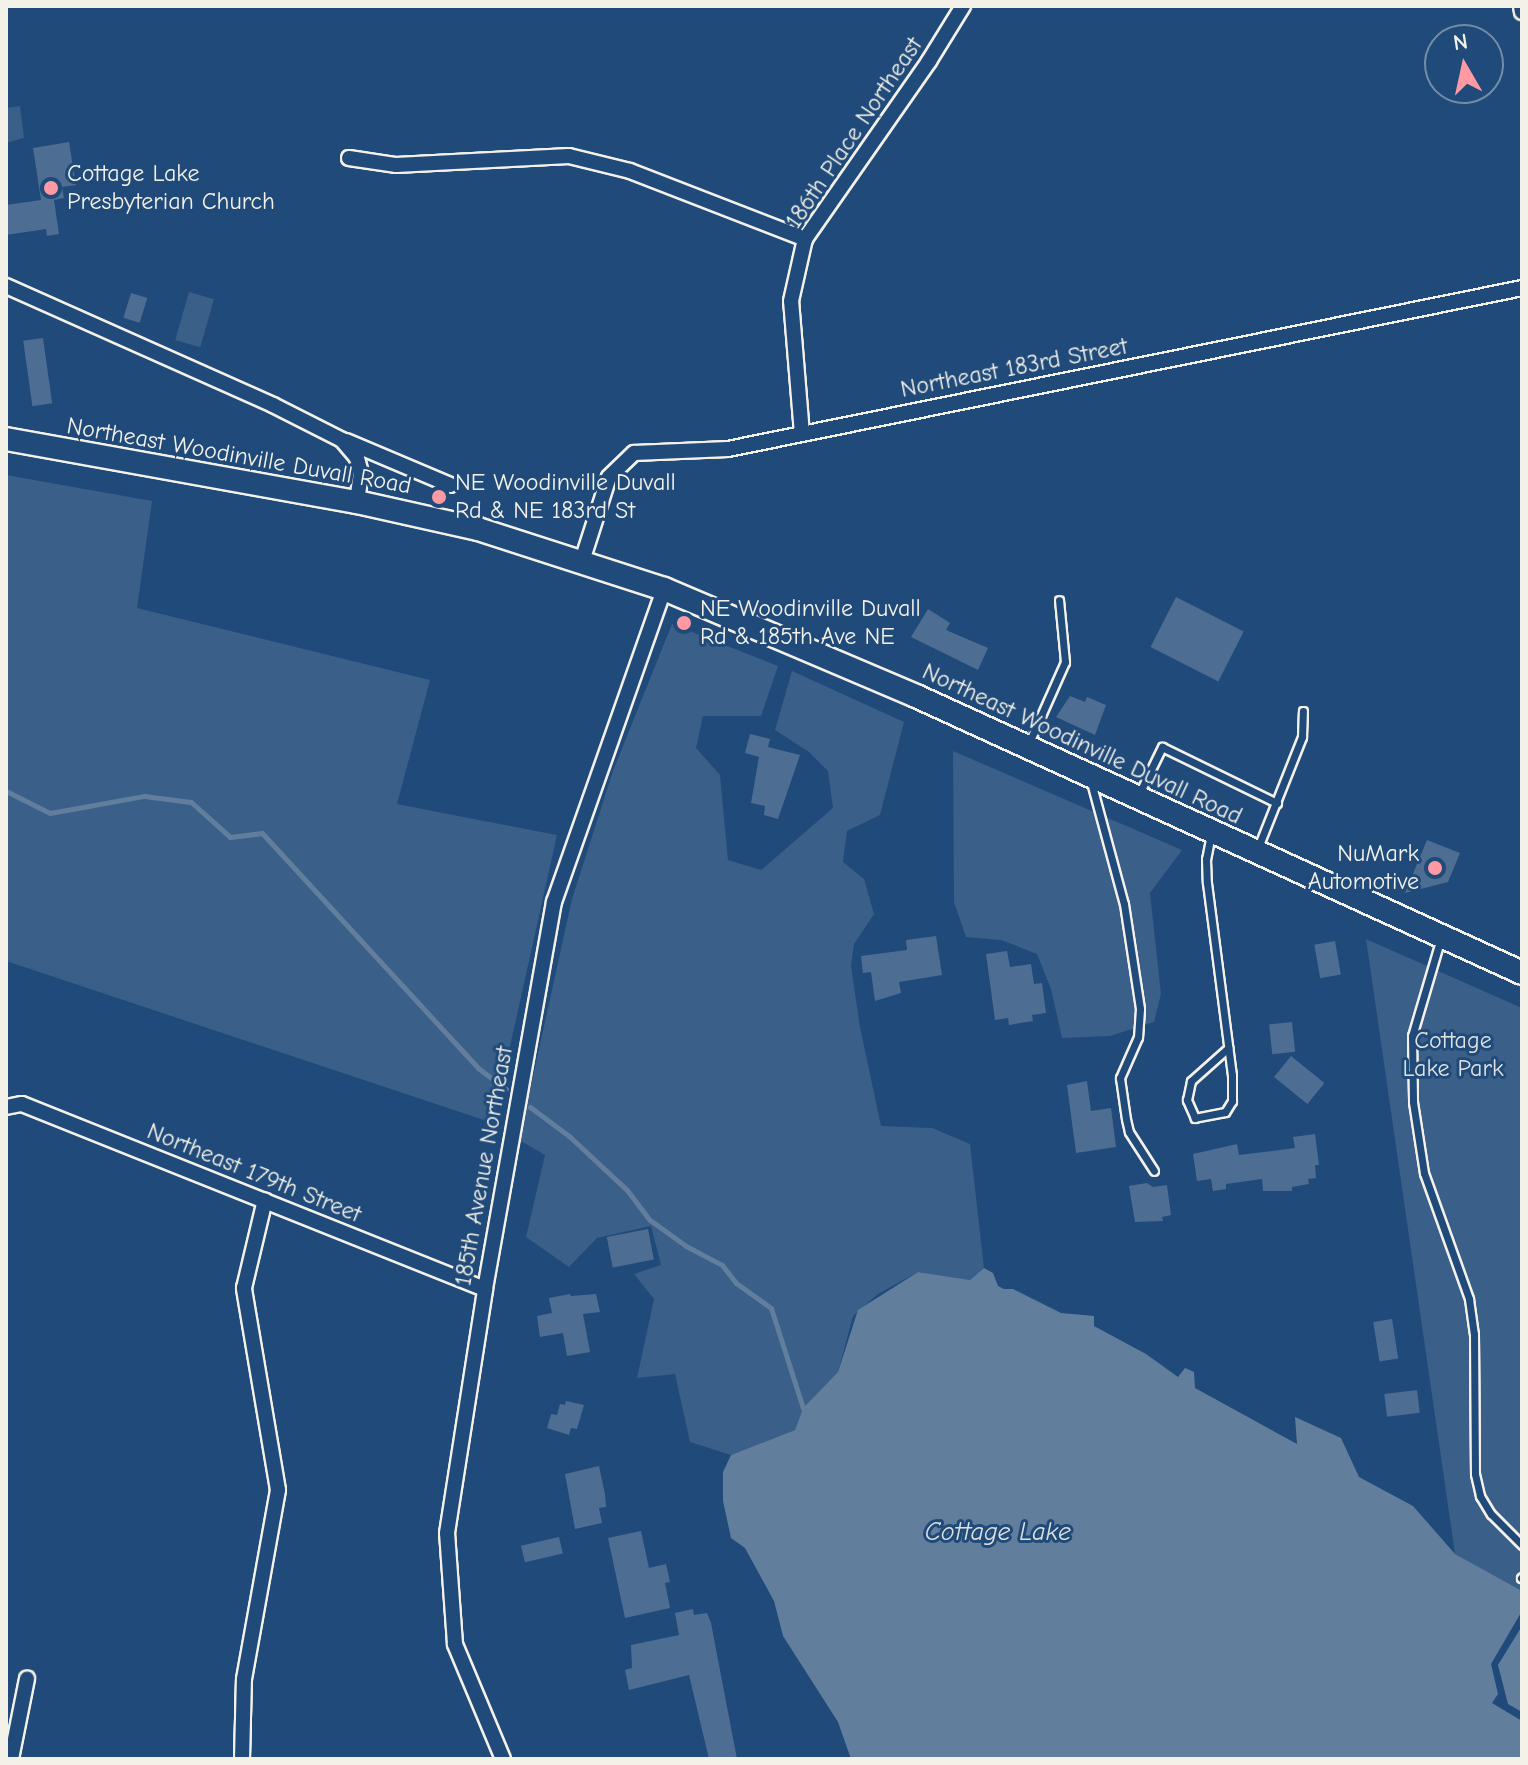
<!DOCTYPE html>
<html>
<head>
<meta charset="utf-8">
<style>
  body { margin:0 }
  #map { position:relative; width:1528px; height:1765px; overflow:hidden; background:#1f4a7a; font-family:"Comic Neue",sans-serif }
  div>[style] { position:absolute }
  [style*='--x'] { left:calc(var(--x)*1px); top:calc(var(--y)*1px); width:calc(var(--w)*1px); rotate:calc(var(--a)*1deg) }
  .green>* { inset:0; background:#3a5f88; transform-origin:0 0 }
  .water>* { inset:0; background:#627e9d }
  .pier>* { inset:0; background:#1f4a7a }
  .stream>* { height:5px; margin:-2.5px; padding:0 2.5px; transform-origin:2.5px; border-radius:2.5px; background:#627e9d }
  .building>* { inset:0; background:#4d6e92; transform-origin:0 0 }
  .roads { filter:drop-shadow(2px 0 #f4f1e8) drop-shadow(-2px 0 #f4f1e8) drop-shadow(0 2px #f4f1e8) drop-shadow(0 -2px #f4f1e8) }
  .service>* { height:7px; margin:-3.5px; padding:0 3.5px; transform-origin:3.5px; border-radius:3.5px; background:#1f4a7a }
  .minor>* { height:14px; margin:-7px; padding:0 7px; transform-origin:7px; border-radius:7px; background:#1f4a7a }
  .secondary>* { height:22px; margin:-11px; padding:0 11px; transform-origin:11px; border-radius:11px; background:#1f4a7a }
  .dots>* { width:22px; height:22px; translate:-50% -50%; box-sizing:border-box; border:4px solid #1f4a7a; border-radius:50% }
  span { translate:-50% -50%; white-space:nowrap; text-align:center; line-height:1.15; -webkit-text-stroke:6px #1f4a7a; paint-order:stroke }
  .street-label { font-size:24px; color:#f4f1e8 }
  .poi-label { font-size:24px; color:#f4f1e8 }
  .left { translate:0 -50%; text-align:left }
  .right { translate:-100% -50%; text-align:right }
  .park-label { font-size:24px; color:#e1e2de }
  .water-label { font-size:26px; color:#dee0dd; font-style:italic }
  .frame { position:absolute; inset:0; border:8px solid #f4f1e8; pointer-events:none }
  .north { position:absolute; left:1424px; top:24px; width:80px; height:80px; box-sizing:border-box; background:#1f4a7a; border:2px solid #748da6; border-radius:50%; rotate:351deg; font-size:22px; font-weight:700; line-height:32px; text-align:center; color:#f4f1e8 }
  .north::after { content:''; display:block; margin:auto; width:28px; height:36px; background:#ff9aa2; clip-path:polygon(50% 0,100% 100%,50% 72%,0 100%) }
</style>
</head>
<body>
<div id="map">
  <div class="green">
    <i style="clip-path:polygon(20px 106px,24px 138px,6px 143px,6px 108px)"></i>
    <i style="left:189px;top:292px;width:26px;height:50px;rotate:16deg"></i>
    <i style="clip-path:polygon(6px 475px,152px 501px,137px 608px,430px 680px,397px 804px,557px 835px,493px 1123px,6px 961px)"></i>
    <i style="clip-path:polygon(672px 624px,778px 666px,761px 716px,703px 716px,696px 748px,720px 775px,728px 860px,761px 870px,833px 808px,828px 771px,809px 752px,775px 730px,792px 671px,904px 722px,880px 815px,847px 831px,843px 862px,864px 879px,874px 914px,854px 944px,851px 966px,860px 1027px,881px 1126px,932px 1128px,970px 1144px,984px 1268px,970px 1280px,918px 1272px,878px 1294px,853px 1316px,838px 1372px,803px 1408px,795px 1430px,731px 1455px,690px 1442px,675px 1374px,637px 1378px,654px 1299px,634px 1274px,661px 1265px,651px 1226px,597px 1238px,569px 1267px,526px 1237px,545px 1155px,519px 1140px,572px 899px,613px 771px)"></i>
    <i style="clip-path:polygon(953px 751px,1182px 850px,1150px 893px,1161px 994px,1154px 1022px,1110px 1036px,1062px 1038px,1051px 989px,1037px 954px,1001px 940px,966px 937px,954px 902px)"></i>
    <i style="clip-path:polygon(1366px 939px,1522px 1008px,1522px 1593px,1455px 1554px)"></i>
  </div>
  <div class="water">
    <i style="clip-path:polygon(984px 1268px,993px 1273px,998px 1286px,1004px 1289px,1013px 1289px,1061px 1313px,1094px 1316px,1094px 1326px,1146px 1354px,1178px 1377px,1185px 1368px,1194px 1372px,1195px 1388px,1297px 1444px,1295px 1417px,1341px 1438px,1359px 1477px,1413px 1506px,1455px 1554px,1520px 1590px,1522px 1759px,851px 1759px,838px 1722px,783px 1636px,774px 1601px,745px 1548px,731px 1538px,723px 1501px,723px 1472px,731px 1455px,795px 1430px,803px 1408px,838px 1372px,858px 1310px,918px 1272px,970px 1280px)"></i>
  </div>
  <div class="pier">
    <i style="clip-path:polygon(1522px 1611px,1522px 1626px,1498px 1665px,1508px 1704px,1522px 1712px,1522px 1721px,1492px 1703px,1498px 1694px,1491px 1664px)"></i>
  </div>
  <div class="stream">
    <i style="--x:6;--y:791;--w:49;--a:26.6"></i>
    <i style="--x:50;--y:813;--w:96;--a:-10.3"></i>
    <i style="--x:144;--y:796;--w:47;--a:7.3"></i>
    <i style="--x:191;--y:802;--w:52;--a:41.9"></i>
    <i style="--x:230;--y:837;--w:32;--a:-7"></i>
    <i style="--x:262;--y:833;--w:319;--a:47.4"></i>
    <i style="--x:478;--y:1068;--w:35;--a:37"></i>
    <i style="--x:530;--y:1107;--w:49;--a:36.6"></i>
    <i style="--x:569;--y:1136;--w:79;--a:43"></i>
    <i style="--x:627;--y:1190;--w:38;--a:53"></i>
    <i style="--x:650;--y:1220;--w:44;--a:35.8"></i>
    <i style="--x:686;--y:1246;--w:41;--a:27.8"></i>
    <i style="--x:722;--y:1265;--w:23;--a:52"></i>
    <i style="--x:736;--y:1283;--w:43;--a:35.5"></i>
    <i style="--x:771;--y:1308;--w:105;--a:72.3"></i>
  </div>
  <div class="building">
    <i style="clip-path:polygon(69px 142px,76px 185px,62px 187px,64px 198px,54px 200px,59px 234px,47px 236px,46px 229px,6px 235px,6px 205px,41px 200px,33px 148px)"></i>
    <i style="left:131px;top:293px;width:17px;height:26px;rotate:17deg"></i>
    <i style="left:43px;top:338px;width:66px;height:20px;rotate:82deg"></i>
    <i style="left:1176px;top:597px;width:76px;height:56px;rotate:27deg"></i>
    <i style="clip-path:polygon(928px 609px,950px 623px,946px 630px,988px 648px,978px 670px,911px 637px)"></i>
    <i style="clip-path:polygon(1070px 696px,1085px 702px,1087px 697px,1106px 705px,1095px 735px,1056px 717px)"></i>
    <i style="clip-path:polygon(750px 734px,770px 739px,768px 747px,800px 755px,778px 819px,764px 815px,765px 806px,751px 803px,759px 757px,745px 753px)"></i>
    <i style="clip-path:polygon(1427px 840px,1460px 853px,1448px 882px,1405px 893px)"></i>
    <i style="clip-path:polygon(936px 936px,942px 975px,899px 982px,901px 993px,875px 1001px,871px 972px,863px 973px,861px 956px,907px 950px,906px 940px)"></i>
    <i style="left:1335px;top:941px;width:34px;height:21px;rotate:80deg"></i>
    <i style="clip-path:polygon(1007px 951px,1010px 967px,1031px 964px,1034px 984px,1042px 983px,1046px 1013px,1032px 1015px,1033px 1021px,1009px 1025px,1008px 1018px,995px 1020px,986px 954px)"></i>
    <i style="left:1292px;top:1022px;width:30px;height:23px;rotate:84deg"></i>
    <i style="left:1291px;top:1056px;width:43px;height:27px;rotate:39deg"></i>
    <i style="clip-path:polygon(1087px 1081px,1091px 1111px,1111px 1108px,1116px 1147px,1076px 1153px,1067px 1085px)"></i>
    <i style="clip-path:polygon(1315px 1134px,1319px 1165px,1315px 1165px,1316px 1178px,1308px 1179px,1309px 1184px,1292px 1187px,1292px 1191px,1263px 1191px,1262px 1179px,1226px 1184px,1226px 1189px,1213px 1191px,1211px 1179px,1197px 1181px,1193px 1154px,1237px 1144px,1239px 1155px,1295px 1148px,1293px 1137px)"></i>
    <i style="clip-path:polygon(1147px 1183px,1153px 1187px,1167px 1185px,1171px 1215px,1162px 1217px,1163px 1221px,1135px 1222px,1129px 1186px)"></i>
    <i style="left:648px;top:1229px;width:31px;height:42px;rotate:79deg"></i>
    <i style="clip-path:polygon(570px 1294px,571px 1296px,596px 1294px,600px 1312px,583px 1314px,590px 1352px,567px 1356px,563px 1333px,540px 1337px,537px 1316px,552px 1313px,549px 1298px)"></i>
    <i style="left:1392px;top:1319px;width:40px;height:19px;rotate:81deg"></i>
    <i style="left:1417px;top:1390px;width:23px;height:33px;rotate:83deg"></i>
    <i style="clip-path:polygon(566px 1401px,584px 1405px,577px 1429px,571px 1428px,569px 1435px,547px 1428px,551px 1414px,557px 1415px,560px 1404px,565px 1405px)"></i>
    <i style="clip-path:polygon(599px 1466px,605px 1494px,606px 1507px,599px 1508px,602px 1523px,575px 1529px,565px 1474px)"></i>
    <i style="clip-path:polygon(641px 1531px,649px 1568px,666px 1564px,670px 1582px,665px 1583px,670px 1608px,625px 1618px,608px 1538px)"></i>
    <i style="left:559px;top:1537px;width:17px;height:39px;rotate:77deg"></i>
    <i style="clip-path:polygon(693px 1609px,694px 1615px,707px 1613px,711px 1623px,737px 1759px,709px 1759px,689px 1675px,629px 1690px,625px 1670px,632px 1668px,631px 1645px,679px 1635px,675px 1613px)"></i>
  </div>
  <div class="roads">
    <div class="service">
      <i style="--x:1028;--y:745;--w:91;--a:-66"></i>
      <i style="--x:1065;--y:662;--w:62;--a:-95.5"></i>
      <i style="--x:1091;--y:782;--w:126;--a:74.9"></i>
      <i style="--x:1124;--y:904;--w:106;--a:81.3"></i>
      <i style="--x:1140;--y:1009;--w:28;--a:94"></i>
      <i style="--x:1138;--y:1037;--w:45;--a:113.7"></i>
      <i style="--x:1120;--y:1078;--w:41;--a:81.7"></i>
      <i style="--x:1126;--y:1119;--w:13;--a:77"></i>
      <i style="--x:1129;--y:1132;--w:46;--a:57.3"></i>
      <i style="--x:1138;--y:796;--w:55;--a:-63.9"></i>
      <i style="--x:1162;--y:747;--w:128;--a:26"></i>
      <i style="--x:1211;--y:834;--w:25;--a:101"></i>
      <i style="--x:1206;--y:859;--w:24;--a:88"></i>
      <i style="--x:1207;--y:883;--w:194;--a:82.6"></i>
      <i style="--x:1232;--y:1075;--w:26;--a:90"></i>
      <i style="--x:1232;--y:1101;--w:13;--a:122"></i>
      <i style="--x:1225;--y:1112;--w:31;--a:169"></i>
      <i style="--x:1195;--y:1118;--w:20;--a:-114"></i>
      <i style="--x:1187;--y:1100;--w:19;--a:-78"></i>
      <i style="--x:1191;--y:1081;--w:50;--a:-41.7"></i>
      <i style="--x:1257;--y:850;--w:122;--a:-68.3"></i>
      <i style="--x:1302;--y:737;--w:26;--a:-88"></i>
      <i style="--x:1440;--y:941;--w:99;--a:106.4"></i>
      <i style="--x:1412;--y:1036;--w:66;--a:89.1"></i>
      <i style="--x:1413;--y:1102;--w:72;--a:81.2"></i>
      <i style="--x:1424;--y:1173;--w:134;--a:70.3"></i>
      <i style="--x:1469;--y:1299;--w:35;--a:82"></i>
      <i style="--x:1474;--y:1334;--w:140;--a:89.6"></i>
      <i style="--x:1475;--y:1474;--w:23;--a:77"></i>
      <i style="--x:1480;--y:1496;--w:21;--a:59"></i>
      <i style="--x:1491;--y:1514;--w:44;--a:45"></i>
      <i style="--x:1521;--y:1578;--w:1;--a:-45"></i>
    </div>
    <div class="minor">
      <i style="--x:1521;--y:6;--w:6;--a:81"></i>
      <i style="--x:349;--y:158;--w:48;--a:8.5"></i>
      <i style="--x:396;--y:165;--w:173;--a:-3"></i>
      <i style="--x:569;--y:156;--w:63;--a:13.8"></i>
      <i style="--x:630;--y:171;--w:188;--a:21.2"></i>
      <i style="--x:6;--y:286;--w:292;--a:24"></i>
      <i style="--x:273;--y:405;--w:77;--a:26.9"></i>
      <i style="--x:342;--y:440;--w:23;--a:50"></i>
      <i style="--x:357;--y:458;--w:16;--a:75"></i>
      <i style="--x:361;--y:473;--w:29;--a:98"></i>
      <i style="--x:802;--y:434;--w:133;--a:-94.7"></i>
      <i style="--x:791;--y:301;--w:64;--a:-77.3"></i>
      <i style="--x:805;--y:239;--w:217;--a:-55.1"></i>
      <i style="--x:929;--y:61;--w:65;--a:-58.3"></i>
      <i style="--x:346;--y:441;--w:113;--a:22.9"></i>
      <i style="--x:582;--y:561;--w:88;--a:-72.2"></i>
      <i style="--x:609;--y:477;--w:35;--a:-44"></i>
      <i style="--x:634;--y:453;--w:94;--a:-2.4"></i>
      <i style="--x:728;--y:449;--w:810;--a:-11.46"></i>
      <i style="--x:6;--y:1107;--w:16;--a:-11"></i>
      <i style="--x:22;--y:1104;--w:499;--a:21.8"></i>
      <i style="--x:11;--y:1759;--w:82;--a:-78.7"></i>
      <i style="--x:242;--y:1759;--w:80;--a:-88.6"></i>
      <i style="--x:244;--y:1679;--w:192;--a:-79.8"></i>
      <i style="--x:278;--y:1490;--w:205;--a:-99.6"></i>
      <i style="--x:244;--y:1288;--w:90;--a:-76.6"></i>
      <i style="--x:503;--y:1759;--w:125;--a:-112.7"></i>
      <i style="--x:455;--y:1644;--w:111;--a:-94.1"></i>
      <i style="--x:447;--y:1533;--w:247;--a:-81.1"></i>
      <i style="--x:485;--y:1289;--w:393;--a:-79.9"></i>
      <i style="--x:554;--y:902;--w:332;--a:-70.6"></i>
    </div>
    <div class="secondary">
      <i style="--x:6;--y:439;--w:357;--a:10.2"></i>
      <i style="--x:357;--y:502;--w:124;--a:12.6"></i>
      <i style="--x:478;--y:529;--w:195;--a:17.9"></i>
      <i style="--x:664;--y:589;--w:274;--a:23"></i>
      <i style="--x:916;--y:696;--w:666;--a:24.56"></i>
    </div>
  </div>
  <div class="dots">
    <i style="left:51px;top:188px;background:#ff9aa2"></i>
    <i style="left:439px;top:497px;background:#ff9aa2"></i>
    <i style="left:684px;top:623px;background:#ff9aa2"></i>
    <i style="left:1435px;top:868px;background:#ff9aa2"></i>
  </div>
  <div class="street-label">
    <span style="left:854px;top:133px;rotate:-56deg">186th Place Northeast</span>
    <span style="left:1014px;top:368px;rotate:-11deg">Northeast 183rd Street</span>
    <span style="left:239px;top:456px;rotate:10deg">Northeast Woodinville Duvall Road</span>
    <span style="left:1082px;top:744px;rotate:25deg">Northeast Woodinville Duvall Road</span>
    <span style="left:484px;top:1166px;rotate:-80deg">185th Avenue Northeast</span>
    <span style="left:254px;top:1173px;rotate:22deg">Northeast 179th Street</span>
  </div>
  <div class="poi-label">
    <span class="left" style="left:67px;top:188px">Cottage Lake<br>Presbyterian Church</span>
    <span class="left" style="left:455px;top:497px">NE Woodinville Duvall<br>Rd &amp; NE 183rd St</span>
    <span class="left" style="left:700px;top:623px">NE Woodinville Duvall<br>Rd &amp; 185th Ave NE</span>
    <span class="right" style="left:1419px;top:868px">NuMark<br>Automotive</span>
  </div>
  <div class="park-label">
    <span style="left:1453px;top:1055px">Cottage<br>Lake Park</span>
  </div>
  <div class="water-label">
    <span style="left:998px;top:1533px">Cottage Lake</span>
  </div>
  <div class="frame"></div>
  <div class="north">N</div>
</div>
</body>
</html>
